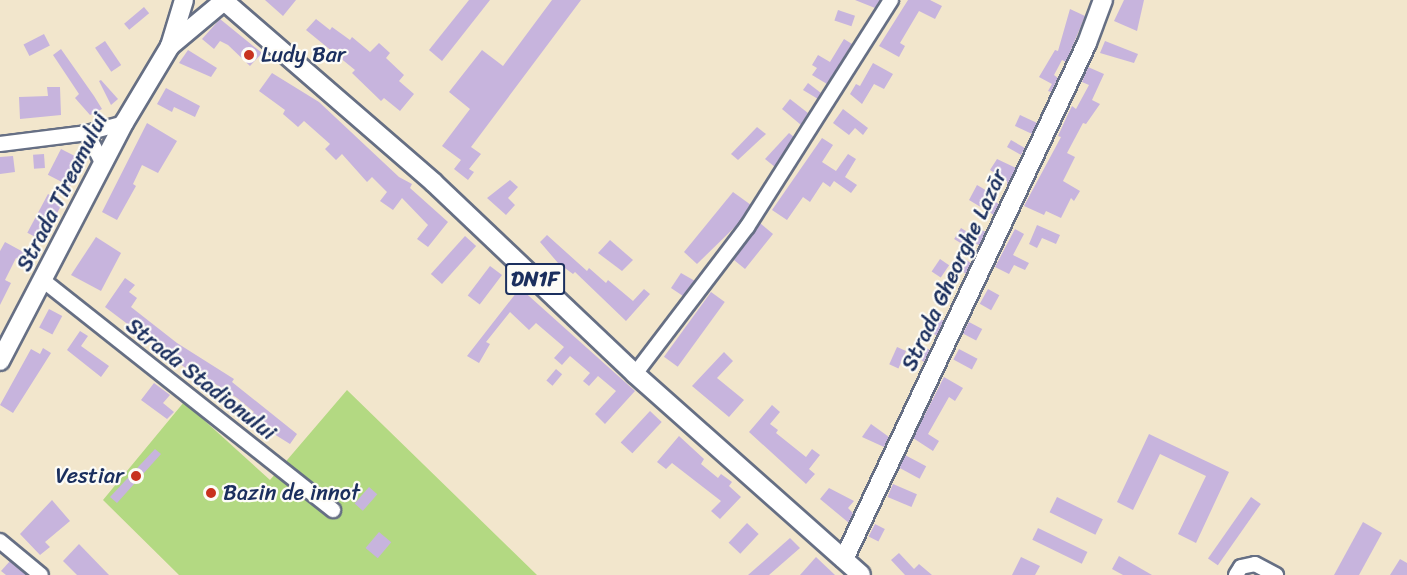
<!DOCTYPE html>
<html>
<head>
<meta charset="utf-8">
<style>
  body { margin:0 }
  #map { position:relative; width:1407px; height:575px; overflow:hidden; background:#f2e6cc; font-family:Sriracha,sans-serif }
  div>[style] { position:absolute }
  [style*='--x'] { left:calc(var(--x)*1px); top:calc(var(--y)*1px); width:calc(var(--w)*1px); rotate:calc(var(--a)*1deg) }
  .green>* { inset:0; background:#b3d982 }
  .building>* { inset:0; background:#c7b4dd; transform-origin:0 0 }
  .roads { filter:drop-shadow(2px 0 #666f84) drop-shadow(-2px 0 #666f84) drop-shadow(0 2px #666f84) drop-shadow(0 -2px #666f84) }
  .minor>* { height:14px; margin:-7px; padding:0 7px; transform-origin:7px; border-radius:7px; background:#fff }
  .major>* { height:18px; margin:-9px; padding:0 9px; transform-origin:9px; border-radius:9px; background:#fff }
  .dots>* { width:16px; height:16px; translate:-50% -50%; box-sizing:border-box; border:3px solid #fdfcf7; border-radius:50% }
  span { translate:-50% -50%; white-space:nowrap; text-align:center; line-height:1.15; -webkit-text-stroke:4.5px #fdfcf7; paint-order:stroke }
  .shield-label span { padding:2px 4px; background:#fdfcf7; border:2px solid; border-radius:4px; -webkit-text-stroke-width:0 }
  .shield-label { font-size:21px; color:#1b2f5e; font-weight:700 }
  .poi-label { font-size:22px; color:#1b2f5e }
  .left { translate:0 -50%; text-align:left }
  .right { translate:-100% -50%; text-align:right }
  .street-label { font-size:22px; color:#1b2f5e }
</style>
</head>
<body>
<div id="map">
  <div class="green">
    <i style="clip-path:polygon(347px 390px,537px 575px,179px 575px,103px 500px,184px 402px,270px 480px)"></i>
  </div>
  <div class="building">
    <i style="clip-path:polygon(265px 0,296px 0,283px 16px)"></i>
    <i style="clip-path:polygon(469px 0,490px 0,442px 61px,429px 50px)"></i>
    <i style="clip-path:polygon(552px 0,581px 0,471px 147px,481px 154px,469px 169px,474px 172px,468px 180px,454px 169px,461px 160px,442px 146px,470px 109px,449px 92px,482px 50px,503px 66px)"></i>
    <i style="clip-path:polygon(855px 0,880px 0,875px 8px)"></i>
    <i style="clip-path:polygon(908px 0,930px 0,942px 6px,935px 19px,919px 11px,900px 43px,905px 46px,899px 57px,879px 46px)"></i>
    <i style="clip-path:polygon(1124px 0,1144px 0,1137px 31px,1114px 21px)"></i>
    <i style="left:144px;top:7px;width:8px;height:26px;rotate:50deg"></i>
    <i style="clip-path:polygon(1070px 9px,1085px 16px,1066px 62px,1062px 60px,1054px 75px,1058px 78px,1051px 92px,1048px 91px,1052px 84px,1039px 77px,1055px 50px,1058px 51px)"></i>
    <i style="left:838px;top:10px;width:18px;height:11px;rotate:19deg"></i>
    <i style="clip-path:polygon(220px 19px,262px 53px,250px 66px,228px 45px,220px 41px,214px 49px,202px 39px)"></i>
    <i style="clip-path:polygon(316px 19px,330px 30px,332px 27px,350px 40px,352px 37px,370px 52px,379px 43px,390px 53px,386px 58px,404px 75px,399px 81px,414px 94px,400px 111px,384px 98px,381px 101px,352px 73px,355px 70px,306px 30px)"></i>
    <i style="left:44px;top:34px;width:13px;height:23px;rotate:63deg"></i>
    <i style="clip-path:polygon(844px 39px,852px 44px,827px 84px,812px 75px,817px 68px,812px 65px,818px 55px,830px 62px)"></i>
    <i style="left:105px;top:41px;width:29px;height:12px;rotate:56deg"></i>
    <i style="clip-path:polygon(1105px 41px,1138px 54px,1134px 63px,1100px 53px)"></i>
    <i style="clip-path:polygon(61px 49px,94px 96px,102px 109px,90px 115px,75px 98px,79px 94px,53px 55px)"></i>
    <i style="clip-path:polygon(188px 50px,217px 68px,211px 77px,179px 63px)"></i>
    <i style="clip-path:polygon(873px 63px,893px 74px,884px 89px,874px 84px,862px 104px,850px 94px,856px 84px,860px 86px)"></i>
    <i style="clip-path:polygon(1088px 67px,1104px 74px,1092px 100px,1100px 104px,1086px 124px,1083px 123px,1067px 153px,1075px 157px,1063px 181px,1080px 191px,1074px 201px,1071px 198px,1061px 218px,1046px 211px,1044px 215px,1024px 206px,1061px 137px,1058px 136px,1068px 114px,1072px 106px,1076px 109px,1089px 85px,1082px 82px)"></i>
    <i style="clip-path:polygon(272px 73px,319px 102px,399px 177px,412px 184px,410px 188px,448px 222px,428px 247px,417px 239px,428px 225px,402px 198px,393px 210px,380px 201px,387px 192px,372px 177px,367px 182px,342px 154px,336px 160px,325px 149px,330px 144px,304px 121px,298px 127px,283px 114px,285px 110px,259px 91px)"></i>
    <i style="clip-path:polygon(101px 80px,118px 99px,111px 105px,99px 81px)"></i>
    <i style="clip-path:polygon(808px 83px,821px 93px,818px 99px,803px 90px)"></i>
    <i style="clip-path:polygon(47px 87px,60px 87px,61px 115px,20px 119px,19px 97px,48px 96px)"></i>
    <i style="clip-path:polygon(166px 88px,200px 106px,195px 117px,174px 107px,172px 112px,157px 104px)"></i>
    <i style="clip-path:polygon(790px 99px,808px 113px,801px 125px,782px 109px)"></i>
    <i style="clip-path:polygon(843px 109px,868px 128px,863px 135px,855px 128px,849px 135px,833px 123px)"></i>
    <i style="left:1020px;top:115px;width:19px;height:12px;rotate:25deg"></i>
    <i style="clip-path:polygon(147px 123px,177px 141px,158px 173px,142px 165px,133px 184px,136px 186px,117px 220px,102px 212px)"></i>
    <i style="clip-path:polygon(757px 127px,766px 134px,738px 160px,731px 154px)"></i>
    <i style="clip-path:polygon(789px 133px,794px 137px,775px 167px,765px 159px)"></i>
    <i style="clip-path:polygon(822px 138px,833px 145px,822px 162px,836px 171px,848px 154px,856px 159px,845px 177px,857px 185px,851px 193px,834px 181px,830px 187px,823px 182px,810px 202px,803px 197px,787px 220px,772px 210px)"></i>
    <i style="left:1011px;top:140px;width:16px;height:8px;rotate:30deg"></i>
    <i style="left:61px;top:149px;width:25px;height:29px;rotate:27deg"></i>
    <i style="left:44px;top:154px;width:14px;height:11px;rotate:86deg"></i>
    <i style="clip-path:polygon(13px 156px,15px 172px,0 174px,0 157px)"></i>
    <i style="clip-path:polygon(997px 159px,1016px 168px,1007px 186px,1007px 181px,990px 170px)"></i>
    <i style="clip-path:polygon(510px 180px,518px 187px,508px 198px,515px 205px,506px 215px,487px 198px)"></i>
    <i style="clip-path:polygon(977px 185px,994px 195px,992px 200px,999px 204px,994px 215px,969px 200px)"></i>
    <i style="clip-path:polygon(733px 192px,751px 205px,739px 223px,697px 264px,684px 252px)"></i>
    <i style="left:48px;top:194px;width:17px;height:44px;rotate:28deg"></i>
    <i style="clip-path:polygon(760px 223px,773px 234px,745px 269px,734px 260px)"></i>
    <i style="clip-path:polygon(1037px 225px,1060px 235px,1056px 244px,1042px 238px,1037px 248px,1029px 244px)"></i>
    <i style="left:975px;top:227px;width:12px;height:15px;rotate:24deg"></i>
    <i style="left:961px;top:228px;width:9px;height:13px;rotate:32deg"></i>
    <i style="clip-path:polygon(1015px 229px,1024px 234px,1013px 255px,1029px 263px,1025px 270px,1014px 265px,1009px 274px,995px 267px)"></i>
    <i style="clip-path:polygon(547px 235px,587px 271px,589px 268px,606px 283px,608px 280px,633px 301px,644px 289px,650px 294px,626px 321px,575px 272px,573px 274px,558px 263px,540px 242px)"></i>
    <i style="left:465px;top:236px;width:15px;height:51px;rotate:42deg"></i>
    <i style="clip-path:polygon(96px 237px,121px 253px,101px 291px,71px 275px)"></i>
    <i style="clip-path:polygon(610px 240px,633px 260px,622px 271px,598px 253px)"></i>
    <i style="clip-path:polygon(5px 242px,27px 254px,23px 262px,16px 258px,5px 280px,11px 283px,0 305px,0 251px)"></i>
    <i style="clip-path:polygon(960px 256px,971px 263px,966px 274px,954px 265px)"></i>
    <i style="left:940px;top:259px;width:11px;height:15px;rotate:34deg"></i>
    <i style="left:490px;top:266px;width:15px;height:37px;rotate:37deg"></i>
    <i style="clip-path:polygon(681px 273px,695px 281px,683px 296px,671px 288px)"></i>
    <i style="clip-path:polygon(125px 278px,135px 285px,129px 292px,137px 298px,131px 307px,177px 343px,234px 379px,232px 382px,297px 434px,290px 444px,266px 429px,251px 415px,254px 412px,237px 398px,206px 378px,204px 382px,105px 307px)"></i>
    <i style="clip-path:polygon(520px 288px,635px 391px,605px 424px,595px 414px,616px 391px,598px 376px,589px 386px,583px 381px,590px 373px,570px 356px,562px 365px,554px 358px,564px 347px,536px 323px,529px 330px,510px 312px,486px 342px,490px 344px,479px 363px,467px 356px)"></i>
    <i style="left:988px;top:289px;width:13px;height:17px;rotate:29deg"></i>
    <i style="left:711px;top:292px;width:17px;height:80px;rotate:36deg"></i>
    <i style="left:49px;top:309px;width:15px;height:21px;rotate:28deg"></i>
    <i style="left:935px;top:317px;width:10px;height:16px;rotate:24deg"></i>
    <i style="left:969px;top:322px;width:15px;height:13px;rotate:28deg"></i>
    <i style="clip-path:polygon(80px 331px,88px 336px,81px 346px,109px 366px,101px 377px,67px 350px)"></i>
    <i style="clip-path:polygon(921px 345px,930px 350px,924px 362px,914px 355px)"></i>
    <i style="left:897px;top:347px;width:10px;height:19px;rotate:24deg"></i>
    <i style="clip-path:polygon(43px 348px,51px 353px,13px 413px,0 405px,31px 349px,40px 354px)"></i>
    <i style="left:959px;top:349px;width:21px;height:12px;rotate:28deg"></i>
    <i style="clip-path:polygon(724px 352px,733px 361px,717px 378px,744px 400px,729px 417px,692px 386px)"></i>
    <i style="left:556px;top:369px;width:8px;height:15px;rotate:40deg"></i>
    <i style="clip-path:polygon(944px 377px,963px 388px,955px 401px,949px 397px,928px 434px,939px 441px,933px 451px,913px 438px)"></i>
    <i style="clip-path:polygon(154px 383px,170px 395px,163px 403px,174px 412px,167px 419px,141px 400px)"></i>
    <i style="clip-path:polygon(772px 405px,780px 412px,770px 424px,778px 430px,776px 433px,806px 457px,812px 449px,820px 455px,809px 469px,815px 474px,806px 484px,749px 432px)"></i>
    <i style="left:650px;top:411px;width:16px;height:43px;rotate:43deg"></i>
    <i style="clip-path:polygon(871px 424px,889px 437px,884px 447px,862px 437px)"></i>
    <i style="clip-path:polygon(1149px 434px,1229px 472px,1196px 543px,1178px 534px,1206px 476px,1160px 454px,1133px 510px,1117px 502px)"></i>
    <i style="clip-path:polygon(679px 436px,704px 459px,701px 464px,718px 478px,721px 474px,732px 482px,729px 486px,741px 497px,720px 519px,711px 511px,721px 501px,672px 463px,666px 469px,657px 462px)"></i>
    <i style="clip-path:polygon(155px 449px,161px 454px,117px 503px,110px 497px)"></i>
    <i style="left:905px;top:455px;width:24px;height:14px;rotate:28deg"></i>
    <i style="left:893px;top:484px;width:26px;height:14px;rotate:23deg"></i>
    <i style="left:369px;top:487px;width:11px;height:22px;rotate:41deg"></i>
    <i style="clip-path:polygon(829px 488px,854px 501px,848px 508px,853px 513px,849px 523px,820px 499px)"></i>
    <i style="left:1057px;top:497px;width:51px;height:17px;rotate:26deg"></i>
    <i style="left:1251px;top:497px;width:12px;height:75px;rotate:35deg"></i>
    <i style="clip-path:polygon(52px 500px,70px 521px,45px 542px,50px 547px,40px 555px,20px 534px)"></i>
    <i style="clip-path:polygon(1363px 522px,1382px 533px,1359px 575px,1334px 575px)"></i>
    <i style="left:747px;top:523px;width:16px;height:27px;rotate:43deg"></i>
    <i style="left:875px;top:524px;width:11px;height:14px;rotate:27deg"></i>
    <i style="left:1038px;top:528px;width:55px;height:13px;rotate:26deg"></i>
    <i style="left:379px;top:532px;width:16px;height:21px;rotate:40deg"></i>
    <i style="clip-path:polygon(790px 538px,800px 548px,769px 575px,748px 575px)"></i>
    <i style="clip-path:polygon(79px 544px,109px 575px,77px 575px,63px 561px)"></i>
    <i style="clip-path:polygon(899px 553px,914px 569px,919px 564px,932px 575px,905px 575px,891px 560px)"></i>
    <i style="clip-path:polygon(1119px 556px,1152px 575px,1123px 575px,1112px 569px)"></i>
    <i style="clip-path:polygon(816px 557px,835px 575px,800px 575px)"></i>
    <i style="clip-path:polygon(1021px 557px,1040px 566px,1035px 575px,1012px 575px)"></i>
    <i style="clip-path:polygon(1400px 559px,1407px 563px,1407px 575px,1390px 575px)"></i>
    <i style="clip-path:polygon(10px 561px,27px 575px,6px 575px,1px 571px)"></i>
  </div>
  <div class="roads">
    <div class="minor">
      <i style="--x:87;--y:133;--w:35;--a:63"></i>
      <i style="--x:0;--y:144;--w:88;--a:-7.2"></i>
      <i style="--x:87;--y:133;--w:38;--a:-15"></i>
      <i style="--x:44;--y:281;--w:369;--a:38.4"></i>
      <i style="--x:635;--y:374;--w:185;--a:-52.7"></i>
      <i style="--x:747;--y:227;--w:269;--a:-57.6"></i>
      <i style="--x:0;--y:541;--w:53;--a:39.7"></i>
      <i style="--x:1236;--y:575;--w:9;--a:-58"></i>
      <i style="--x:1241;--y:567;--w:14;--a:-12"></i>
      <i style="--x:1255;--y:564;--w:24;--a:28"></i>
    </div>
    <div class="major">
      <i style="--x:223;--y:0;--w:279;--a:40.9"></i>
      <i style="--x:434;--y:183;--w:277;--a:43.5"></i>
      <i style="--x:635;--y:374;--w:302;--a:41.6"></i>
      <i style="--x:170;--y:46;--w:70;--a:-39.8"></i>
      <i style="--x:0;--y:361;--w:268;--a:-62.5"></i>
      <i style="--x:124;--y:123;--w:90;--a:-59.1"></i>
      <i style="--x:170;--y:46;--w:48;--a:-73.1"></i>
      <i style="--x:844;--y:559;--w:570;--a:-64.78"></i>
      <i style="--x:1087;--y:43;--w:46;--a:-69.6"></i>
    </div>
  </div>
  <div class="dots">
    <i style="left:249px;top:55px;background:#c8321e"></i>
    <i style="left:136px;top:476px;background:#c8321e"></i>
    <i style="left:211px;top:493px;background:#c8321e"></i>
  </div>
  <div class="shield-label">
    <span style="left:535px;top:279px">DN1F</span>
  </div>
  <div class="poi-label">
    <span class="left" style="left:261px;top:55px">Ludy Bar</span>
    <span class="right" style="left:124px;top:476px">Vestiar</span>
    <span class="left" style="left:223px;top:493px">Bazin de innot</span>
  </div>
  <div class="street-label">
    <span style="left:62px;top:192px;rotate:-63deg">Strada Tireamului</span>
    <span style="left:954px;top:270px;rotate:-65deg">Strada Gheorghe Lazăr</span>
    <span style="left:201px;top:379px;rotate:38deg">Strada Stadionului</span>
  </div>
</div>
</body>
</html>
